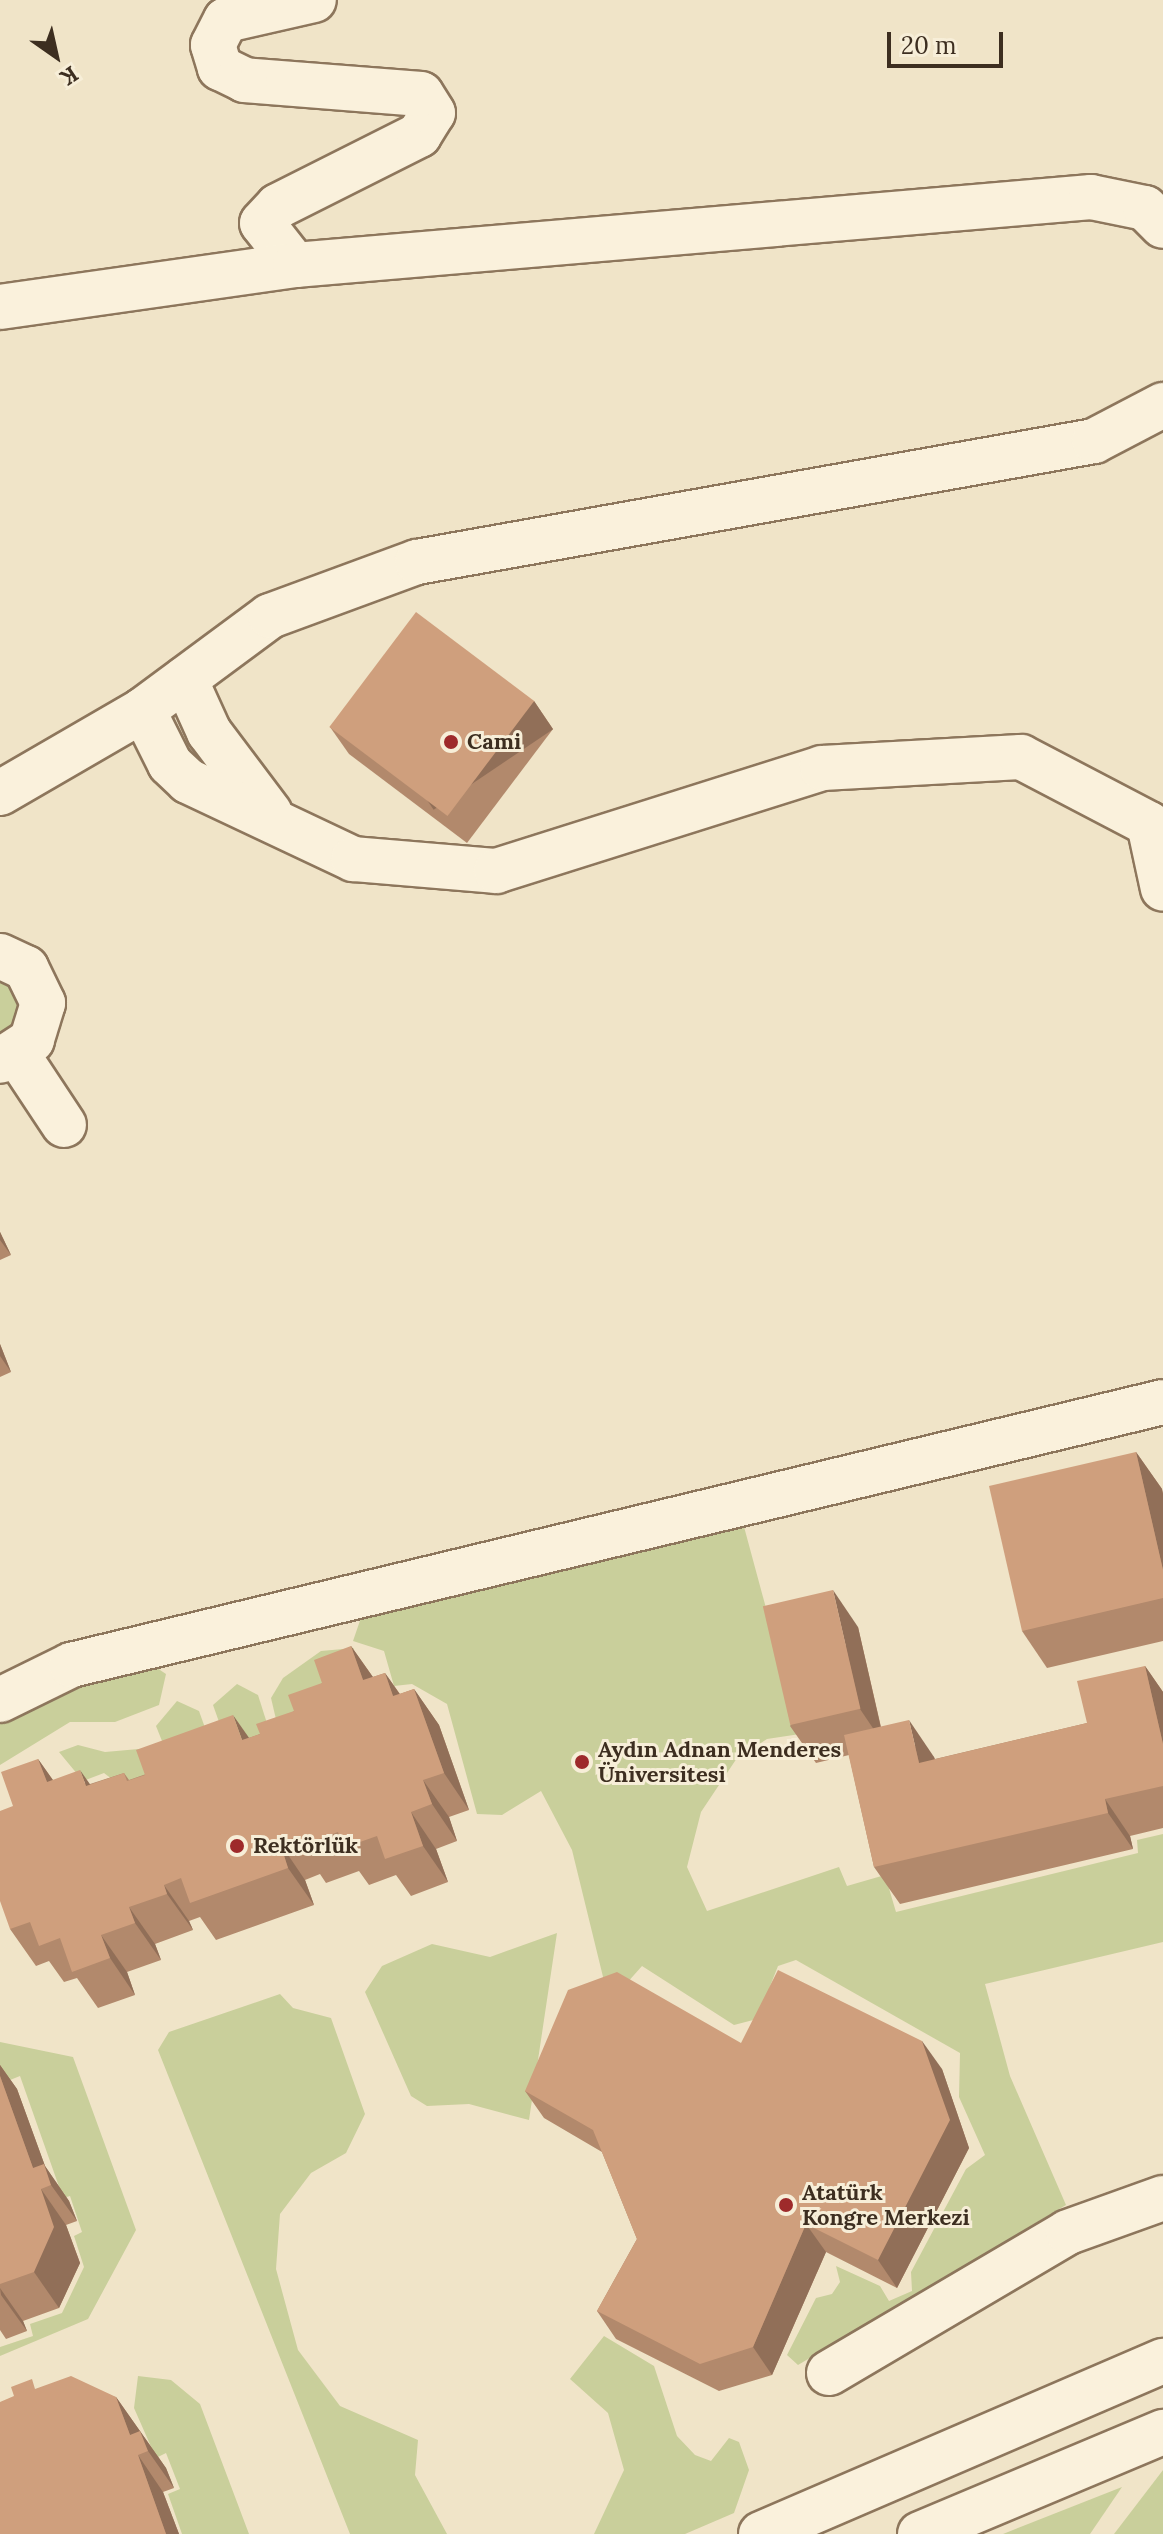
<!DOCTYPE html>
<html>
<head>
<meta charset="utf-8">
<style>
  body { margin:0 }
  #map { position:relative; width:1163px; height:2534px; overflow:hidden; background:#f0e4c8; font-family:Lora,serif }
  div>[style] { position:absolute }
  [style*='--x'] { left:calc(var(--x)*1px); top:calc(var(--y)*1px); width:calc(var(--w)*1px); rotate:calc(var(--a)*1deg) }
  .green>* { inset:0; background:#c9cf9b }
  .roads { filter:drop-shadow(2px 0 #8d765c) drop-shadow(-2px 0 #8d765c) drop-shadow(0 2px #8d765c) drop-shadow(0 -2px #8d765c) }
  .minor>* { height:44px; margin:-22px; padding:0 22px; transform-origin:22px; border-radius:22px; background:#faf1dc }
  .wall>* { inset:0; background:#b2896c }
  .shaded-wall>* { inset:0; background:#916f58; transform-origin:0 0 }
  .building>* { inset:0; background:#cf9f7d; transform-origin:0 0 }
  .dots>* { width:22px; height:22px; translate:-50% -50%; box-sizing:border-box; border:4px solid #f7eed8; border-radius:50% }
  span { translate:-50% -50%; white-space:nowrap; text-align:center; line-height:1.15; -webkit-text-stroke:6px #f7eed8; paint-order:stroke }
  .poi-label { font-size:22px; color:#3d2e20; font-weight:700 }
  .left { translate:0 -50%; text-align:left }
  .north { position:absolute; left:16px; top:16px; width:80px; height:80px; -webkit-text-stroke:6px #f7eed8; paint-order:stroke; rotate:146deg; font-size:22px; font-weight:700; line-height:32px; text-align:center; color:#3d2e20 }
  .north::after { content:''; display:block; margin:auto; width:28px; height:36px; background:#3d2e20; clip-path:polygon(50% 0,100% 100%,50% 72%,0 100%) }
  .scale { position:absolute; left:887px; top:32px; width:116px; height:36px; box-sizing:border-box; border:4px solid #3d2e20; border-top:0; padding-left:10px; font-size:24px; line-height:28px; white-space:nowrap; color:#3d2e20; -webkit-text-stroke:6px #f7eed8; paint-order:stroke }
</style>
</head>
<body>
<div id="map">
  <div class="green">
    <i style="clip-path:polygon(0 979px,24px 1000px,20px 1021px,0 1036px)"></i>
    <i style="clip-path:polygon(743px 1523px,800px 1734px,767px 1739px,737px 1758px,701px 1812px,687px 1867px,707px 1911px,839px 1867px,847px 1886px,885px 1875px,896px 1912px,1138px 1853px,1137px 1840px,1163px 1834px,1163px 1942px,985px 1984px,1010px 2076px,1066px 2205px,798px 2365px,787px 2355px,816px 2298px,832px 2294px,840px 2282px,836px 2266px,880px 2286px,889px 2301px,912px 2291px,911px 2272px,966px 2169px,985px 2155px,959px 2097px,960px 2053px,796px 1960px,778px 1966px,757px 2019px,734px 2025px,642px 1966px,626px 1984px,605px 1985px,572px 1850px,541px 1791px,502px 1815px,477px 1814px,447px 1704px,412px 1684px,394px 1686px,384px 1651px,353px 1641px,364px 1609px)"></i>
    <i style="clip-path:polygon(354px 1648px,310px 1719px,279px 1732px,271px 1698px,283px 1678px,321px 1651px)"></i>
    <i style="clip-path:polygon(145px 1660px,166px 1674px,159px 1705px,115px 1722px,70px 1722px,0 1765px,0 1712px)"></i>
    <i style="clip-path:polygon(237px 1684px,258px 1695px,271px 1736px,229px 1750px,213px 1705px)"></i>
    <i style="clip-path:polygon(177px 1701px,199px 1711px,213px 1750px,172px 1766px,156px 1726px)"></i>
    <i style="clip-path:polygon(78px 1745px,105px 1752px,150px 1748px,161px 1770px,125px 1789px,104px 1773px,83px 1781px,59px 1752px)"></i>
    <i style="clip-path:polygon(557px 1933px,529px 2120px,469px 2104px,427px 2106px,411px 2096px,365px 1992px,382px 1966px,432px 1944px,490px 1957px)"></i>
    <i style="clip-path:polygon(280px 1994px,293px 2008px,331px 2018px,365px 2114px,346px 2153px,311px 2173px,280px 2214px,276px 2269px,298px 2350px,340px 2406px,418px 2440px,415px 2475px,447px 2534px,350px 2534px,158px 2050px,169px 2032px)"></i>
    <i style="clip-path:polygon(0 2042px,73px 2057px,136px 2230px,88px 2319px,0 2356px,0 2347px,33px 2336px,30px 2324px,62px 2313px,84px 2267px,74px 2236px,82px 2232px,70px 2196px,63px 2198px,20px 2076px,0 2084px)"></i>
    <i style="clip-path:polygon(604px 2336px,654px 2366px,677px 2436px,695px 2455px,711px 2461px,729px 2438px,739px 2442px,749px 2470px,734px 2513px,685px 2534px,594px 2534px,624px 2470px,608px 2413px,570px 2379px)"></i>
    <i style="clip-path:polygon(138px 2376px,171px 2380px,200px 2404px,249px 2534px,182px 2534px,168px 2494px,180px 2489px,166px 2453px,156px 2458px,134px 2408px)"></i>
    <i style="clip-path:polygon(1163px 2470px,1163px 2534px,1114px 2534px)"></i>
    <i style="clip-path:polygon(1122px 2487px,1090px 2534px,1003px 2534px)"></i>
  </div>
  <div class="roads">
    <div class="minor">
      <i style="--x:295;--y:265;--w:53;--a:-128.2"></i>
      <i style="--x:262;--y:223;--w:23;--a:-47"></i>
      <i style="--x:278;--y:206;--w:158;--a:-26.7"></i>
      <i style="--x:419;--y:135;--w:26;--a:-58"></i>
      <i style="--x:433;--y:113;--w:22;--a:-122"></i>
      <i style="--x:421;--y:94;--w:177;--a:-175.5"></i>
      <i style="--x:245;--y:80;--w:28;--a:-154"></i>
      <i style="--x:220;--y:68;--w:24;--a:-107"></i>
      <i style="--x:213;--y:45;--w:28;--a:-63"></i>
      <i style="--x:226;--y:20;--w:90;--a:-12.8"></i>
      <i style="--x:0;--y:307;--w:298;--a:-8.1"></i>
      <i style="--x:295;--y:265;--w:799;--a:-4.88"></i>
      <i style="--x:1091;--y:197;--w:55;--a:11.5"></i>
      <i style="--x:1145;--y:208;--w:25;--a:45"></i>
      <i style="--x:185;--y:679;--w:58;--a:65.6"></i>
      <i style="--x:209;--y:732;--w:101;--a:53"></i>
      <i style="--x:143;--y:710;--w:60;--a:63.4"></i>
      <i style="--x:170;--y:764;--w:25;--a:43"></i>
      <i style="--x:188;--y:781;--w:183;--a:25.3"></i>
      <i style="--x:353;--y:859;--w:144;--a:4.8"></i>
      <i style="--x:496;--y:871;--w:342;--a:-17.5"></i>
      <i style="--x:822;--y:768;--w:199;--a:-3.2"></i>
      <i style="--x:1021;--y:757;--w:144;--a:27.6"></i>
      <i style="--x:1149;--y:824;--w:66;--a:77.8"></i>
      <i style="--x:0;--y:793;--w:165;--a:-30.1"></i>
      <i style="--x:143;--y:710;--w:158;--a:-36.5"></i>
      <i style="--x:270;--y:616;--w:157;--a:-20.2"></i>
      <i style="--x:417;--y:562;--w:688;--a:-10.13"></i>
      <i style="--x:1094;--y:441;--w:78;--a:-27.6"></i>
      <i style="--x:0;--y:956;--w:29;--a:25"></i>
      <i style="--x:26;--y:968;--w:39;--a:64"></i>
      <i style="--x:43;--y:1003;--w:39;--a:107"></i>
      <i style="--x:32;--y:1040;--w:38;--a:147"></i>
      <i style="--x:17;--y:1054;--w:85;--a:56.5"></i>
      <i style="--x:0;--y:1700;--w:79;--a:-26.2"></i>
      <i style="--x:71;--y:1665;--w:1123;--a:-13.54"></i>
      <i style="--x:829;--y:2373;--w:277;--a:-30.5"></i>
      <i style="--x:1068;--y:2232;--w:101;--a:-19.7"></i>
      <i style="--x:761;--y:2534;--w:438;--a:-23.3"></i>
      <i style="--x:920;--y:2534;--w:264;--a:-22.8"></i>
    </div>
  </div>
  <div class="wall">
    <i style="clip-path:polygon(534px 701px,553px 729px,467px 843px,349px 754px,330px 727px)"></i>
    <i style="clip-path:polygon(0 1232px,11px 1255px,0 1260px)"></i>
    <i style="clip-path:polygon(0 1344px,11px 1372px,0 1377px)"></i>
    <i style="clip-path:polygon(1136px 1452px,1162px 1489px,1163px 1494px,1163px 1641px,1047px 1668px,1022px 1631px)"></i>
    <i style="clip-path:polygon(858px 1627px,881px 1727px,934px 1757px,935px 1759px,1087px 1723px,1145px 1666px,1163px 1692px,1163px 1828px,1130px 1836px,1133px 1849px,900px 1904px,874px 1867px,849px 1755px,816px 1763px,790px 1726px)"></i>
    <i style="clip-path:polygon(351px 1646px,373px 1677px,385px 1673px,400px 1694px,414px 1689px,439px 1725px,469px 1810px,449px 1817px,457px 1841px,436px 1849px,448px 1882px,411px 1896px,396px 1875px,369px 1885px,359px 1871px,326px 1883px,320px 1874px,305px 1880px,314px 1905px,216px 1940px,200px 1917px,189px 1921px,193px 1930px,155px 1944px,161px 1960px,127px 1972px,135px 1995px,98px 2008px,77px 1978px,64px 1982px,49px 1961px,36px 1966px,10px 1929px,13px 1806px,38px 1759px,53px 1780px,90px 1784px,124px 1773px,129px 1780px,249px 1738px,260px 1734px,294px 1711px,322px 1683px)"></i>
    <i style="clip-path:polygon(741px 2043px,942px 2069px,969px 2148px,897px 2288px,826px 2252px,772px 2375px,719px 2391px,616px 2339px,597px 2311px,637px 2239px,602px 2152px,544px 2118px,525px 2091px)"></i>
    <i style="clip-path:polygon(0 2065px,17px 2089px,45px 2166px,69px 2201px,77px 2221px,66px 2225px,80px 2263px,59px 2308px,23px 2321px,27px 2331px,6px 2339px,0 2330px)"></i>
    <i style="clip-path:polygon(38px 2388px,116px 2397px,166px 2468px,174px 2488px,163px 2492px,179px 2534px,0 2534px)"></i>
  </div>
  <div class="shaded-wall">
    <i style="left:534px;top:701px;width:34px;height:144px;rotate:56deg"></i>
    <i style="clip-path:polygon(0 1232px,11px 1255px,0 1240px)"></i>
    <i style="clip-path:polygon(0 1344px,11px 1372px,0 1356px)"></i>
    <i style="clip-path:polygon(1136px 1452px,1162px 1489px,1163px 1494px,1163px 1570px)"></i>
    <i style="clip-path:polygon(833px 1590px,858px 1627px,885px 1746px,860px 1709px)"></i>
    <i style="clip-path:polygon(351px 1646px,377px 1683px,363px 1680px)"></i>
    <i style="clip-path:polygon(1145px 1666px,1163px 1692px,1163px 1744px)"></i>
    <i style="clip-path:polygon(385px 1673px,410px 1709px,393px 1696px)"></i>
    <i style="clip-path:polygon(414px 1689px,439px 1725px,469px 1810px,444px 1773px)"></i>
    <i style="clip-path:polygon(233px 1715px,259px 1752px,242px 1740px)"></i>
    <i style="clip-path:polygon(909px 1720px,934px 1757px,944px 1799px,919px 1763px)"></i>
    <i style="clip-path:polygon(38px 1759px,64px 1796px,47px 1782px)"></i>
    <i style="clip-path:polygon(80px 1770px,106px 1807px,86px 1786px)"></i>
    <i style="clip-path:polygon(423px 1780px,449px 1817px,457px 1841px,432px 1804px)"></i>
    <i style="clip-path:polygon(1105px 1799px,1130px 1836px,1133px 1849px,1108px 1813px)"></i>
    <i style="clip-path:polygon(411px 1812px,436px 1849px,448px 1882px,423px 1846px)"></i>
    <i style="clip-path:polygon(280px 1843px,305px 1880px,314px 1905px,288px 1868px)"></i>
    <i style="clip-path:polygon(164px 1885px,189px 1921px,193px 1930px,167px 1894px)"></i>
    <i style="clip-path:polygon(129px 1907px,155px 1944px,161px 1960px,135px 1923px)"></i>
    <i style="clip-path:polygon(101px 1935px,127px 1972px,135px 1995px,110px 1958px)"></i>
    <i style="clip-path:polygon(922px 2041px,942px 2069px,969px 2148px,897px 2288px,878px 2260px)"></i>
    <i style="clip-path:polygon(0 2065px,17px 2089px,45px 2166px,69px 2201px,77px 2221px,51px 2185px,33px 2168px,0 2076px)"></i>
    <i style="clip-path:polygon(41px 2189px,66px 2225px,80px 2263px,59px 2308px,34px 2272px)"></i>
    <i style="clip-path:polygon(806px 2224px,826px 2252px,772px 2375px,753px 2347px)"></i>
    <i style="clip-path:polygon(0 2288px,23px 2321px,27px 2331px,1px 2295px)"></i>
    <i style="clip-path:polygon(116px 2397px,166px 2468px,174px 2488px,148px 2451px,130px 2435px)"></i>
    <i style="clip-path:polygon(138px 2455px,163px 2492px,179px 2534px,166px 2534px)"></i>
  </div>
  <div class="building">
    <i style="left:416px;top:612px;width:148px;height:144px;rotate:37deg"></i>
    <i style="clip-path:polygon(1136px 1452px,1163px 1570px,1163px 1598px,1022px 1631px,989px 1486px)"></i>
    <i style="left:833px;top:1590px;width:122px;height:72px;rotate:77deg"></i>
    <i style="clip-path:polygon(351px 1646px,363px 1680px,385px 1673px,393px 1696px,414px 1689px,444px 1773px,423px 1780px,432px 1804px,411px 1812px,423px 1846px,385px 1859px,377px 1836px,343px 1848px,338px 1832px,300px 1846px,296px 1837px,280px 1843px,288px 1868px,190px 1903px,181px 1878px,164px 1885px,167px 1894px,129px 1907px,135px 1923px,101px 1935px,110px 1958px,72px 1972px,60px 1938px,39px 1946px,30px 1922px,10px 1929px,0 1901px,0 1811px,13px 1806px,1px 1772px,38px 1759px,47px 1782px,80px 1770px,86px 1786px,124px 1773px,127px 1781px,145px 1775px,136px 1750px,233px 1715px,242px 1740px,260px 1734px,256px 1724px,294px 1711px,288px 1695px,322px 1683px,314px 1660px)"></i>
    <i style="clip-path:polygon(1145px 1666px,1163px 1744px,1163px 1786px,1105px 1799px,1108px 1813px,874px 1867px,844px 1735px,909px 1720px,919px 1763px,1087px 1723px,1077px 1681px)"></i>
    <i style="clip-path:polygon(778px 1970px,922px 2041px,950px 2120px,878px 2260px,806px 2224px,753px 2347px,700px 2364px,597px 2311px,637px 2239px,593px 2130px,525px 2091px,568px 1990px,617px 1972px,741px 2043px)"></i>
    <i style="clip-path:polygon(0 2076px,33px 2168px,44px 2164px,51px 2185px,41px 2189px,54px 2227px,34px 2272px,0 2284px)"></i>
    <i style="clip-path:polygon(71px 2376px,116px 2397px,130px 2435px,140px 2431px,148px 2451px,138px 2455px,166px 2534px,0 2534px,0 2402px,14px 2396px,11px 2387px,32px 2379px,35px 2389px)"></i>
  </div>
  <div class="dots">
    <i style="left:451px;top:742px;background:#9e2a2b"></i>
    <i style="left:582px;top:1762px;background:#9e2a2b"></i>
    <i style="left:237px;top:1846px;background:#9e2a2b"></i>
    <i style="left:786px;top:2205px;background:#9e2a2b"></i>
  </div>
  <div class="poi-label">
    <span class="left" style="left:467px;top:742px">Cami</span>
    <span class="left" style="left:598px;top:1762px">Aydın Adnan Menderes<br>Üniversitesi</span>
    <span class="left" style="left:253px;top:1846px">Rektörlük</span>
    <span class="left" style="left:802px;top:2205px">Atatürk<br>Kongre Merkezi</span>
  </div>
  <div class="north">K</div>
  <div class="scale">20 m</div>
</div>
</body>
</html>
